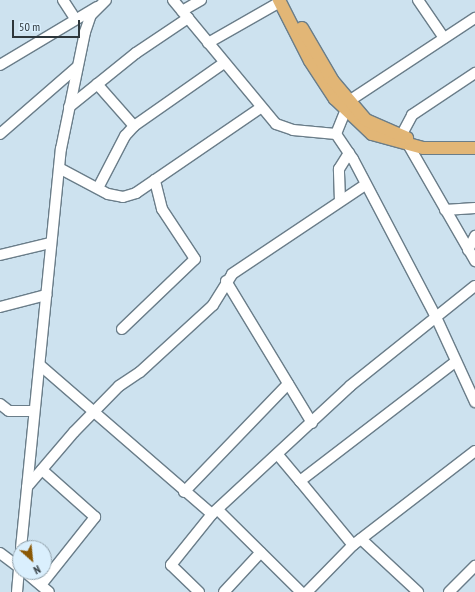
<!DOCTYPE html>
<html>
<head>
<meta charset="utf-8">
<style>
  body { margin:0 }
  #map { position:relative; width:475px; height:592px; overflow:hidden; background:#cde2ef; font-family:"PT Sans Narrow",sans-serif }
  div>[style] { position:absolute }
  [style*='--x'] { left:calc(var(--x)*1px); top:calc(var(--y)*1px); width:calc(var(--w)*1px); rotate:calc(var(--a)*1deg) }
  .roads { filter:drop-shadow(1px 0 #6a7d89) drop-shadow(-1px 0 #6a7d89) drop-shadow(0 1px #6a7d89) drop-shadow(0 -1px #6a7d89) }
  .minor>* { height:10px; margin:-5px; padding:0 5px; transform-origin:5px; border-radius:5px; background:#fff }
  .major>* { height:12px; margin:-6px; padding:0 6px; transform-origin:6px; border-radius:6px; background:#e2b676 }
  span { translate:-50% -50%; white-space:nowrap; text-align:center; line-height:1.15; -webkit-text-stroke:4px #daeffd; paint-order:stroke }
  .north { position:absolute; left:12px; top:540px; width:40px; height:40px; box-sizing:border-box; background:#daeffd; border:1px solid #95a5af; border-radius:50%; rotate:153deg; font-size:11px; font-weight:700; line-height:16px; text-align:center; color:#2d363b }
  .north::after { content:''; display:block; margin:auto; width:14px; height:18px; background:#8b5804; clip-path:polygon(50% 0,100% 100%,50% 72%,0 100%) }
  .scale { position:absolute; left:12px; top:20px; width:68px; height:18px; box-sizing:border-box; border:2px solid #2d363b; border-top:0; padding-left:5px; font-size:12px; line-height:14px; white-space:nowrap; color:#2d363b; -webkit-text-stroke:3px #daeffd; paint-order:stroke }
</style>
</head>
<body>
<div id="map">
  <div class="roads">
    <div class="minor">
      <i style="--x:63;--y:0;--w:20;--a:57"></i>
      <i style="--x:173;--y:0;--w:161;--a:50.3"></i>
      <i style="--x:276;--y:124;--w:18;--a:19"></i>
      <i style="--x:293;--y:130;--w:43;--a:5.3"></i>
      <i style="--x:336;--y:134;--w:35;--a:-68"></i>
      <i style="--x:349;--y:101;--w:151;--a:-33.4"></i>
      <i style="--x:418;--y:0;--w:46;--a:55.6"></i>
      <i style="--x:182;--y:11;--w:22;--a:-30"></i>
      <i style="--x:208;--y:43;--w:83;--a:-29.7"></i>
      <i style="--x:0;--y:65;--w:113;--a:-30.9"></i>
      <i style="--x:97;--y:84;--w:56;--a:48.6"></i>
      <i style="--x:69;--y:107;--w:86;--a:-38.9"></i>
      <i style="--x:136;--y:53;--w:63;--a:-33.9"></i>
      <i style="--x:0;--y:134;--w:101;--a:-41"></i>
      <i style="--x:336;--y:134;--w:30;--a:56"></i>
      <i style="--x:353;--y:159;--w:176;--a:62.3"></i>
      <i style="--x:435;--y:315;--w:96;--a:65.3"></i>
      <i style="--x:401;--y:136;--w:24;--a:-62"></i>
      <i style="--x:412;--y:115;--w:76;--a:-33.7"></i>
      <i style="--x:409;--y:146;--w:133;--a:60.1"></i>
      <i style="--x:59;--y:168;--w:55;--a:28"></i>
      <i style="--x:108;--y:194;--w:15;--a:11"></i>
      <i style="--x:123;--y:197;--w:14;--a:-17"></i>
      <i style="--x:136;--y:193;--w:150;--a:-34.4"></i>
      <i style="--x:98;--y:188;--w:59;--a:-62.6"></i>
      <i style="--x:125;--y:136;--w:13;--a:-48"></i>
      <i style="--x:134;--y:126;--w:110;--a:-35"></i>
      <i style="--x:340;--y:201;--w:32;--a:-92"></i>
      <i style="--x:339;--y:169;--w:19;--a:-58"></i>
      <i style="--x:445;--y:210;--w:30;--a:-4"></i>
      <i style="--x:468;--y:250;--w:16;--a:-63"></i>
      <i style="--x:0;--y:255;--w:51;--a:-13.5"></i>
      <i style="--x:226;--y:281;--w:166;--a:58.8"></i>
      <i style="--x:0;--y:307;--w:48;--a:-14.6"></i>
      <i style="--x:122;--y:329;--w:101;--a:-43.8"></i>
      <i style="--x:195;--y:259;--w:60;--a:-123.4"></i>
      <i style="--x:162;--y:209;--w:30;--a:-104"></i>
      <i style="--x:41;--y:366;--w:226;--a:40.9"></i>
      <i style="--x:0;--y:404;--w:11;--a:38"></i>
      <i style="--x:9;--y:411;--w:25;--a:0"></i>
      <i style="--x:278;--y:455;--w:34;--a:50"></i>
      <i style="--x:300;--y:481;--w:194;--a:-37.5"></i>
      <i style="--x:300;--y:481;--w:83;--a:50.4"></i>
      <i style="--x:27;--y:487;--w:72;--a:-49.5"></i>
      <i style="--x:74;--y:432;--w:64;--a:-45.6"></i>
      <i style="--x:119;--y:386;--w:25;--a:-34"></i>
      <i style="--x:140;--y:372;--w:99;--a:-42.5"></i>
      <i style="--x:213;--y:305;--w:36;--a:-58"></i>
      <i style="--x:232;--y:274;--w:160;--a:-33.8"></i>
      <i style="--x:184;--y:492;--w:150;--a:-46.1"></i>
      <i style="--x:218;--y:510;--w:117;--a:44.7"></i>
      <i style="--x:361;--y:539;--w:78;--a:42.9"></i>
      <i style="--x:21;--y:548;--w:401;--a:-84.3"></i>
      <i style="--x:61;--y:149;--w:119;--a:-78.4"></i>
      <i style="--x:85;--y:32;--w:18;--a:-71"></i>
      <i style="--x:91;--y:15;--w:21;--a:-45"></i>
      <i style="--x:0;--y:553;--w:25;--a:37"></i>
      <i style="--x:25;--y:572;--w:31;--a:40"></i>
      <i style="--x:41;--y:585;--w:87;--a:-51.5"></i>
      <i style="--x:95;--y:517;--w:71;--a:-138.4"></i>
      <i style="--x:17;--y:592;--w:34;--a:-85"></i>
      <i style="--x:199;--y:592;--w:39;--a:-136"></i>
      <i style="--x:171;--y:565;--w:65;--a:-51.2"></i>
      <i style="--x:212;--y:514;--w:188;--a:-42.8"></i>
      <i style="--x:350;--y:386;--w:160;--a:-38.7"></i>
      <i style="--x:224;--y:592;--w:54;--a:-47.2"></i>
      <i style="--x:307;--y:592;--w:66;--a:-45.6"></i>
      <i style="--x:353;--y:545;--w:154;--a:-37.6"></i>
      <i style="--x:449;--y:592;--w:37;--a:-45"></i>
    </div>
    <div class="major">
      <i style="--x:279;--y:0;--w:68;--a:63.1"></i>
      <i style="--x:310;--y:61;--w:45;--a:56.7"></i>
      <i style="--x:335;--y:99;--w:51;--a:43.4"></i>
      <i style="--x:372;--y:134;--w:53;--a:15.4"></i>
      <i style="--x:423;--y:148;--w:52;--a:0"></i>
      <i style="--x:302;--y:28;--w:61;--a:59.7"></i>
      <i style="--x:333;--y:81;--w:51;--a:49.8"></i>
      <i style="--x:366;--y:120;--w:45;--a:23.7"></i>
    </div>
  </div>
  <div class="north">N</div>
  <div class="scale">50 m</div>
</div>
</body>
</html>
